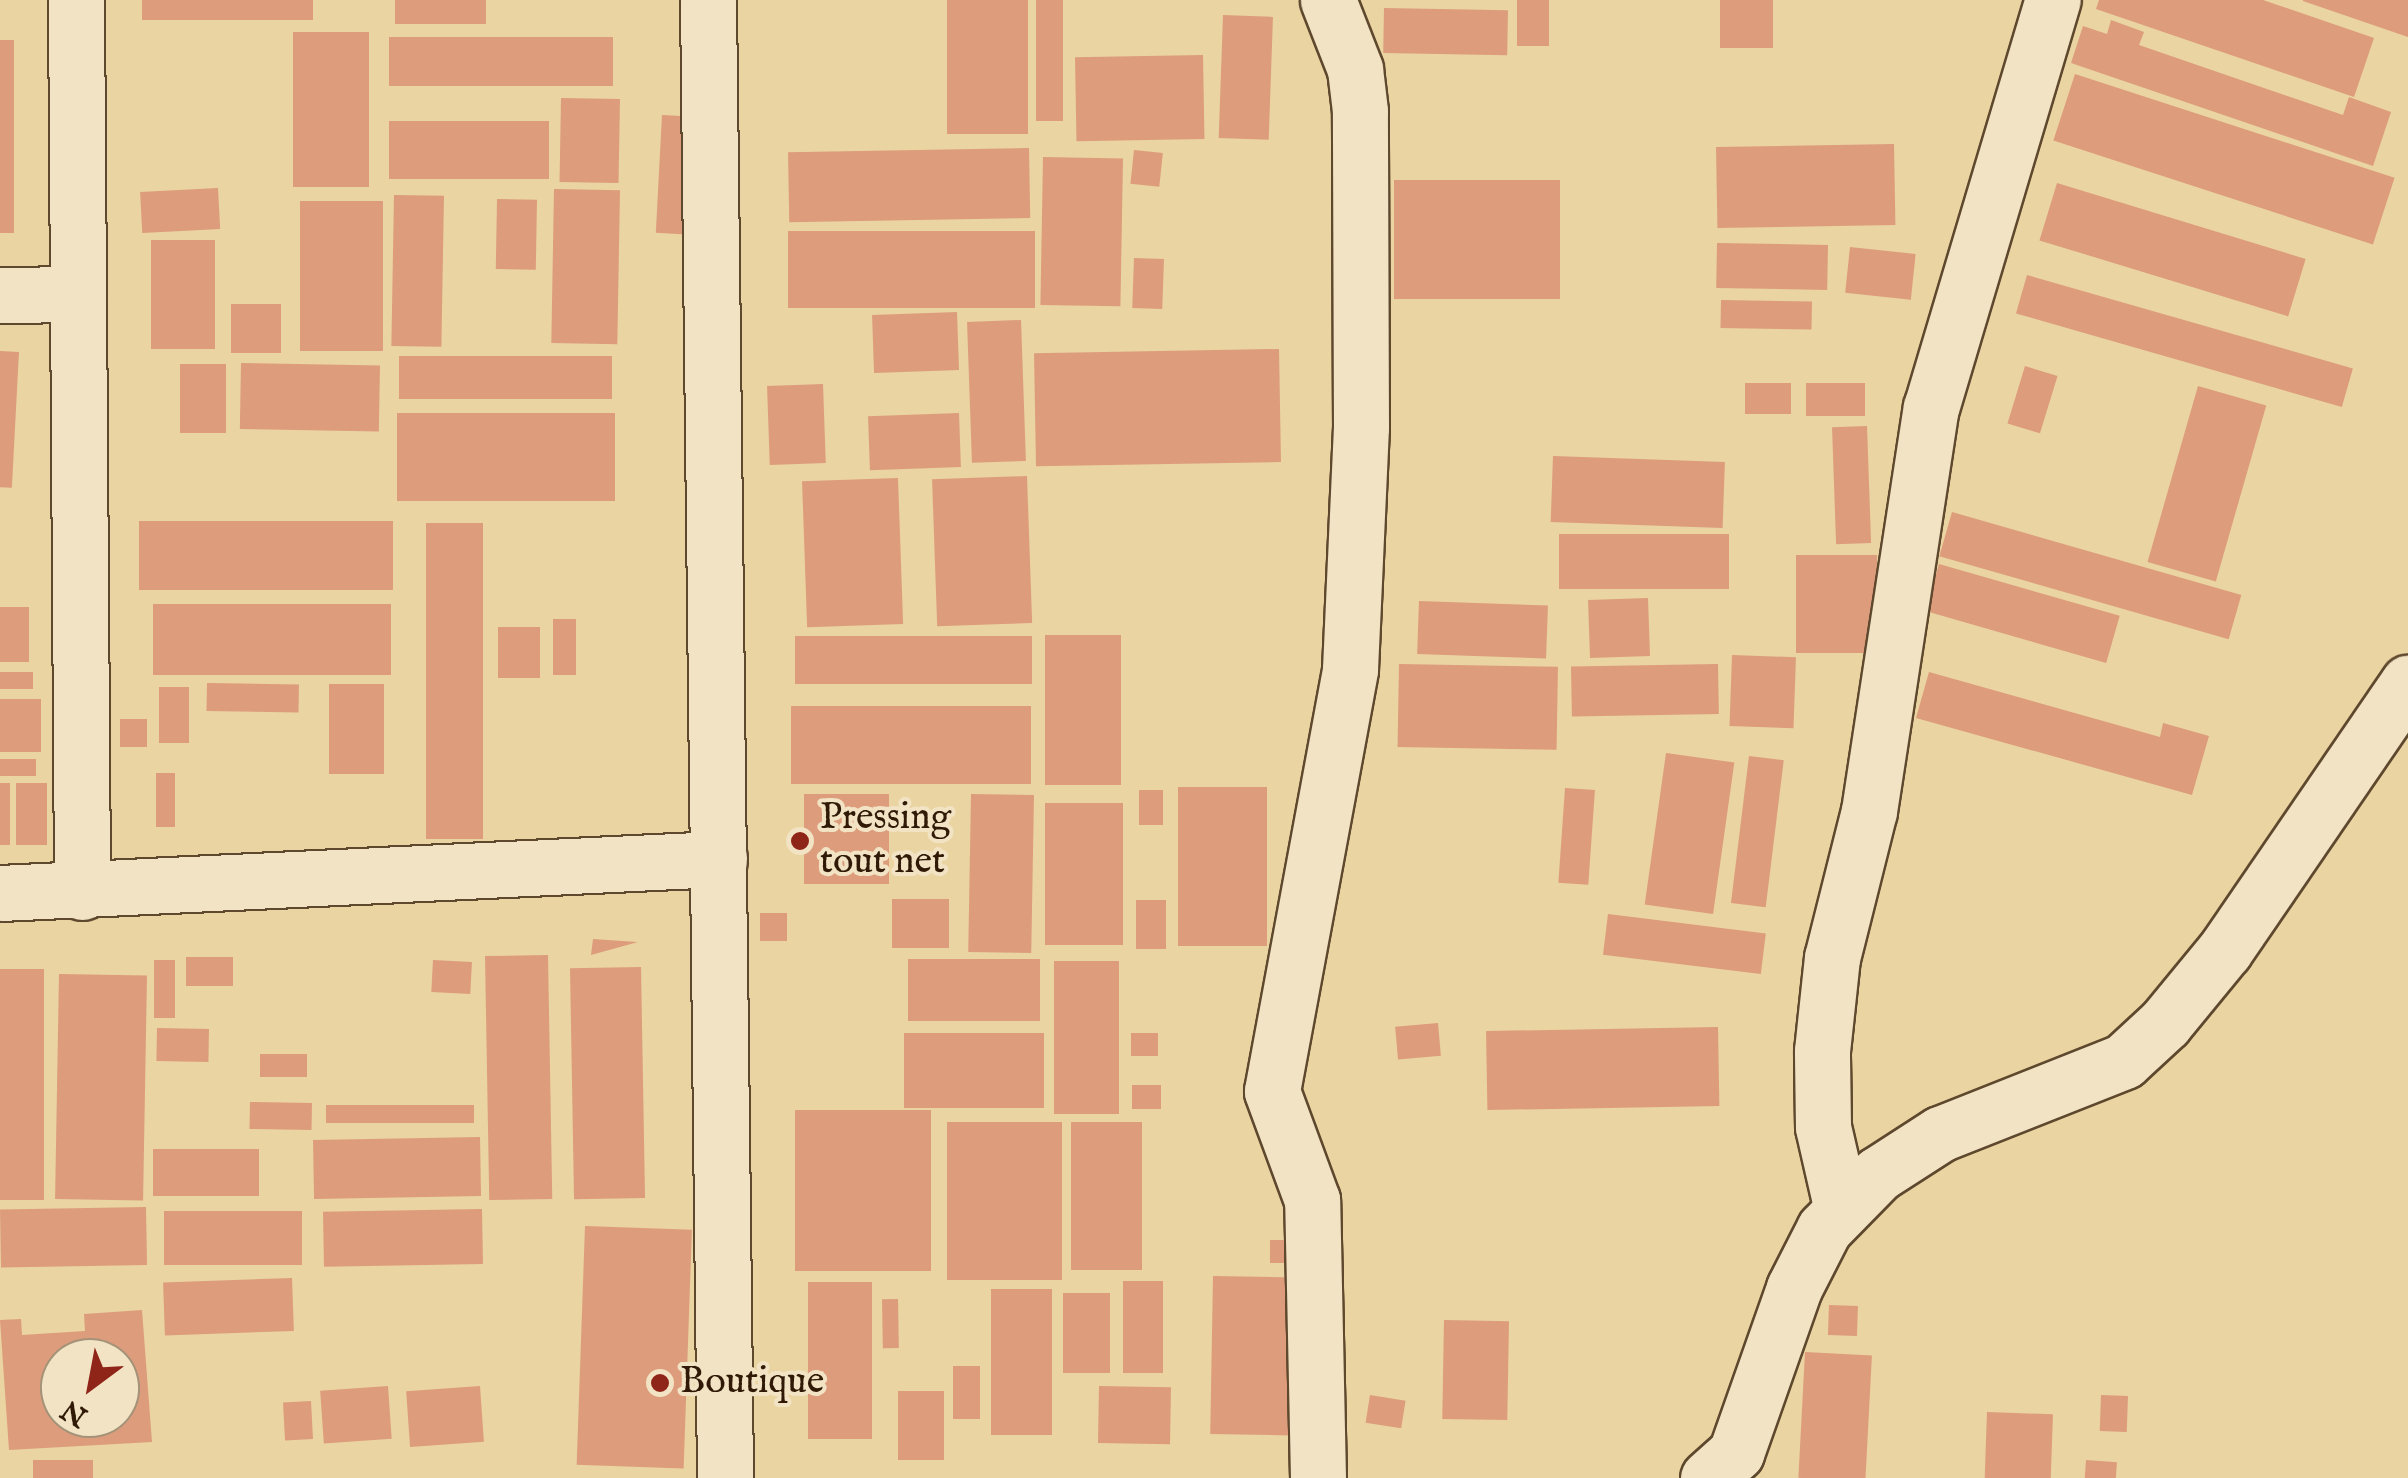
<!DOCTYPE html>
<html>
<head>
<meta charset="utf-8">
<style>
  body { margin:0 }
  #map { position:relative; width:2408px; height:1478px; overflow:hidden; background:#ead4a2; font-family:"IM FELL English",serif }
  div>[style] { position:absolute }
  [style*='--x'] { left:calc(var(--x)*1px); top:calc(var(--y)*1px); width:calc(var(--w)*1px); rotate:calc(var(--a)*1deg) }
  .building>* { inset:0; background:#dd9c7c; transform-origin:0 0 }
  .roads { filter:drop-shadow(2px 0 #5e482e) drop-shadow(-2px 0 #5e482e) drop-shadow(0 2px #5e482e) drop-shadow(0 -2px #5e482e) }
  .minor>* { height:55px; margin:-27.5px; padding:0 27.5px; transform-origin:27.5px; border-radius:27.5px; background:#f1e3c3 }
  .dots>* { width:28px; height:28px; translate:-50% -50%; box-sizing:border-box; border:5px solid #f1e3c3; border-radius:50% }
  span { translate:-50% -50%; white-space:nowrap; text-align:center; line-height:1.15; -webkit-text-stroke:8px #f1e3c3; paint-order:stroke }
  .poi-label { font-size:38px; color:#301a07 }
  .left { translate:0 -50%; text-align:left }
  .north { position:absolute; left:40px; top:1338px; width:100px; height:100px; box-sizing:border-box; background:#f1e3c3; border:2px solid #a49378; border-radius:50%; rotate:212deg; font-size:28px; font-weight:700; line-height:40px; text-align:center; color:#301a07 }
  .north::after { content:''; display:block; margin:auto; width:35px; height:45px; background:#8f2418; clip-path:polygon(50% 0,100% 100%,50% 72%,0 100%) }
</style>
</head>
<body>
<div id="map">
  <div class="building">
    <i style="left:142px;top:0;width:171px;height:20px"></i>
    <i style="left:395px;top:0;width:91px;height:24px"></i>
    <i style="left:947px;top:0;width:81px;height:134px"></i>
    <i style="left:1036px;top:0;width:27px;height:121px"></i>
    <i style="left:1517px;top:0;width:32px;height:46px"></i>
    <i style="left:1720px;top:0;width:53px;height:48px"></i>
    <i style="clip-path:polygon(2099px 0,2263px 0,2374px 38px,2354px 97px,2096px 9px)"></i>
    <i style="clip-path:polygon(2303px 0,2408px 0,2408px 37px,2303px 1px)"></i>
    <i style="left:1384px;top:8px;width:124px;height:45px;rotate:1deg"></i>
    <i style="left:1223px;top:15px;width:50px;height:123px;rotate:2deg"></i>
    <i style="clip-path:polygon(2111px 20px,2144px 32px,2139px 45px,2343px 115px,2349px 97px,2391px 112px,2373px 166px,2071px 63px,2083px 26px,2107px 34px)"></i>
    <i style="left:293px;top:32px;width:76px;height:155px"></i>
    <i style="left:389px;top:37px;width:224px;height:49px"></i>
    <i style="left:0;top:40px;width:14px;height:193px"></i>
    <i style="left:1203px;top:55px;width:84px;height:128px;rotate:89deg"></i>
    <i style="left:2075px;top:74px;width:336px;height:70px;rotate:18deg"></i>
    <i style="left:561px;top:98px;width:59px;height:84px;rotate:1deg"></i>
    <i style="left:662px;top:115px;width:44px;height:118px;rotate:3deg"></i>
    <i style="left:389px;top:121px;width:160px;height:58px"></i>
    <i style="left:1894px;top:144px;width:81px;height:178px;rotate:89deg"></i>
    <i style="left:1029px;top:148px;width:70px;height:241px;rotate:89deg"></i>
    <i style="left:1134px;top:150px;width:29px;height:34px;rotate:6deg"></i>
    <i style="left:1043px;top:157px;width:80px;height:148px;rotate:1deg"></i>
    <i style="left:1394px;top:180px;width:166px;height:119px"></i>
    <i style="left:2057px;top:183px;width:260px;height:60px;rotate:17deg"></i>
    <i style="left:218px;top:188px;width:41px;height:78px;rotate:87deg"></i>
    <i style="left:554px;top:189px;width:66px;height:154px;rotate:1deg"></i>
    <i style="left:394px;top:195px;width:50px;height:151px;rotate:1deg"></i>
    <i style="left:497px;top:199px;width:40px;height:70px;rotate:1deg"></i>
    <i style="left:300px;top:201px;width:83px;height:150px"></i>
    <i style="left:788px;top:231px;width:247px;height:77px"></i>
    <i style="left:151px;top:240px;width:64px;height:109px"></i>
    <i style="left:1717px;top:243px;width:111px;height:45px;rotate:1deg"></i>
    <i style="left:1850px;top:247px;width:66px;height:46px;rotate:6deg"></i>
    <i style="left:1134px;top:258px;width:30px;height:50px;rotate:2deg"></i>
    <i style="left:2027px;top:275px;width:339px;height:40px;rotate:16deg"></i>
    <i style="left:1721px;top:300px;width:91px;height:28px;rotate:1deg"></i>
    <i style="left:231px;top:304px;width:50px;height:49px"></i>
    <i style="left:957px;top:312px;width:58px;height:85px;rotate:88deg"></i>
    <i style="left:1021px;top:320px;width:141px;height:54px;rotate:88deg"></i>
    <i style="left:1279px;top:349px;width:113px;height:245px;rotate:89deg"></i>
    <i style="left:0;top:351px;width:19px;height:136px;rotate:3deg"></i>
    <i style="left:399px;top:356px;width:213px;height:43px"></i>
    <i style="left:241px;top:363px;width:139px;height:66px;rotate:1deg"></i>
    <i style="left:226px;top:364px;width:69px;height:46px;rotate:90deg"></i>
    <i style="left:2025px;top:366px;width:34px;height:60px;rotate:17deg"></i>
    <i style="left:1745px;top:383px;width:46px;height:31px"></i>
    <i style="left:1806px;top:383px;width:59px;height:33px"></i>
    <i style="left:823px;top:384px;width:79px;height:56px;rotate:88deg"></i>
    <i style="left:2198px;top:386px;width:71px;height:183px;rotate:16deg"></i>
    <i style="left:397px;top:413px;width:218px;height:88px"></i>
    <i style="left:959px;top:413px;width:54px;height:91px;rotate:88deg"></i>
    <i style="left:1867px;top:426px;width:117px;height:35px;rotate:88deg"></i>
    <i style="left:1553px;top:456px;width:172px;height:66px;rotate:2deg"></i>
    <i style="left:1027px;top:476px;width:147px;height:95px;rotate:88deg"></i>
    <i style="left:898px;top:478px;width:146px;height:96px;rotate:88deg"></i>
    <i style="left:1952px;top:512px;width:301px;height:46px;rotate:16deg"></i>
    <i style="left:139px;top:521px;width:254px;height:69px"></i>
    <i style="left:426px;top:523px;width:57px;height:316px"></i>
    <i style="left:1559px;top:534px;width:170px;height:55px"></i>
    <i style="left:1877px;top:555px;width:98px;height:81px;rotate:90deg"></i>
    <i style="left:1939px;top:564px;width:188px;height:49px;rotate:16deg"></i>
    <i style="left:1648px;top:598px;width:58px;height:60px;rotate:88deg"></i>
    <i style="left:1419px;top:601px;width:129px;height:53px;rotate:2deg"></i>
    <i style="left:153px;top:604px;width:238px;height:71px"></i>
    <i style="left:0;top:607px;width:29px;height:55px"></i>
    <i style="left:553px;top:619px;width:23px;height:56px"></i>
    <i style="left:498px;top:627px;width:42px;height:51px"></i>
    <i style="left:1045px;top:635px;width:76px;height:150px"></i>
    <i style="left:795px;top:636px;width:237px;height:48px"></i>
    <i style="left:1732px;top:655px;width:64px;height:71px;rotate:2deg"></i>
    <i style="left:1399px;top:664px;width:159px;height:83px;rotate:1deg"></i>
    <i style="left:1718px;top:664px;width:50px;height:147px;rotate:89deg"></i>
    <i style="left:0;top:672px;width:33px;height:17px"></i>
    <i style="clip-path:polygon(1929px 672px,2160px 737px,2163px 723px,2209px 736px,2192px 795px,1916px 718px)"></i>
    <i style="left:207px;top:683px;width:92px;height:28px;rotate:1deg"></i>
    <i style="left:329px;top:684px;width:55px;height:90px"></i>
    <i style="left:159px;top:687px;width:30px;height:56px"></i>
    <i style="left:0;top:699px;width:41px;height:53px"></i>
    <i style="left:791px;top:706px;width:240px;height:78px"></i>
    <i style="left:120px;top:719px;width:27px;height:28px"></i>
    <i style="left:1666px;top:753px;width:69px;height:153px;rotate:8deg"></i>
    <i style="left:1749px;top:756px;width:35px;height:148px;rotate:7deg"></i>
    <i style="left:0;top:759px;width:36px;height:17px"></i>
    <i style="left:156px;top:773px;width:19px;height:54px"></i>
    <i style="left:0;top:783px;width:10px;height:62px"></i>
    <i style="left:16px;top:783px;width:31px;height:62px"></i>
    <i style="left:1178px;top:787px;width:89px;height:159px"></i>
    <i style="left:1565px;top:788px;width:30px;height:95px;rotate:4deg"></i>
    <i style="left:1139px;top:790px;width:24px;height:35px"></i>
    <i style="left:804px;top:794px;width:85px;height:90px"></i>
    <i style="left:971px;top:794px;width:63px;height:158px;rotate:1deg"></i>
    <i style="left:1045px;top:803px;width:78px;height:142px"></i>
    <i style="left:892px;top:899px;width:57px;height:49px"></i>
    <i style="left:1136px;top:900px;width:30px;height:49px"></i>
    <i style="left:760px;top:913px;width:27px;height:28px"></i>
    <i style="left:1608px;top:914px;width:159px;height:41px;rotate:7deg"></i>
    <i style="clip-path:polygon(593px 939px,637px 942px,638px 942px,591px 955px)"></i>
    <i style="left:548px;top:955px;width:244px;height:63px;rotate:89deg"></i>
    <i style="left:233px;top:957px;width:29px;height:47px;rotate:90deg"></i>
    <i style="left:908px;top:959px;width:132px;height:62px"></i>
    <i style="left:154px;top:960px;width:21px;height:58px"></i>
    <i style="left:433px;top:960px;width:39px;height:32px;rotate:3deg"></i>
    <i style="left:1119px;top:961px;width:153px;height:65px;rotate:90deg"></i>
    <i style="left:641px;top:967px;width:231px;height:71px;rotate:89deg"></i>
    <i style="left:44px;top:969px;width:231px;height:44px;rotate:90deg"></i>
    <i style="left:59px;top:974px;width:88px;height:225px;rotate:1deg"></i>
    <i style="left:1438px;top:1023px;width:33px;height:43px;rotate:85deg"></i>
    <i style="left:1718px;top:1027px;width:79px;height:232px;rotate:89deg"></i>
    <i style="left:157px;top:1028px;width:52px;height:33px;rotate:1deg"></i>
    <i style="left:904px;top:1033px;width:140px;height:75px"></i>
    <i style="left:1131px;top:1033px;width:27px;height:23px"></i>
    <i style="left:260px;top:1054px;width:47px;height:23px"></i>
    <i style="left:1132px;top:1085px;width:29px;height:24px"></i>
    <i style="left:250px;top:1102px;width:62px;height:27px;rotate:1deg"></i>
    <i style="left:474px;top:1105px;width:18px;height:148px;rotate:90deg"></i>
    <i style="left:795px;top:1110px;width:136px;height:161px"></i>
    <i style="left:947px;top:1122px;width:115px;height:158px"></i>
    <i style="left:1071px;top:1122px;width:71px;height:148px"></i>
    <i style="left:480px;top:1137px;width:59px;height:167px;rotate:89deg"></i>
    <i style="left:259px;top:1149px;width:47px;height:106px;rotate:90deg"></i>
    <i style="left:146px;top:1207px;width:58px;height:146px;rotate:89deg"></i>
    <i style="left:482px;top:1209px;width:55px;height:159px;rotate:89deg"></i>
    <i style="left:302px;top:1211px;width:54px;height:138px;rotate:90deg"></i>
    <i style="left:585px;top:1226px;width:107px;height:239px;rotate:2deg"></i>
    <i style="left:1270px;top:1240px;width:32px;height:23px"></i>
    <i style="left:1213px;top:1276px;width:82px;height:158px;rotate:1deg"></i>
    <i style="left:292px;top:1278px;width:53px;height:129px;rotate:88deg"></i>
    <i style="left:1123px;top:1281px;width:40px;height:92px"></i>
    <i style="left:808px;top:1282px;width:64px;height:157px"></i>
    <i style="left:991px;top:1289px;width:61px;height:146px"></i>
    <i style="left:1063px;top:1293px;width:47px;height:80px"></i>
    <i style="left:898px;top:1299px;width:49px;height:16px;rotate:89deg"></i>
    <i style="left:1829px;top:1305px;width:29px;height:30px;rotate:2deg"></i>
    <i style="clip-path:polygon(evenodd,142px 1310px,152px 1442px,9px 1450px,0 1320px,21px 1319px,22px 1335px,85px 1331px,84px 1314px,142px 1310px,60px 1358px,120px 1358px,120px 1418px,60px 1418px,60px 1358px)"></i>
    <i style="left:1444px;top:1320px;width:65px;height:99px;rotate:1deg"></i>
    <i style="left:1805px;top:1352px;width:67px;height:126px;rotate:3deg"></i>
    <i style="left:953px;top:1366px;width:27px;height:53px"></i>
    <i style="left:388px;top:1386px;width:53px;height:68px;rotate:86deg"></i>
    <i style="left:480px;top:1386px;width:56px;height:74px;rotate:86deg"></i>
    <i style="left:1099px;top:1386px;width:72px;height:57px;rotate:1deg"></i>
    <i style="left:898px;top:1391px;width:46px;height:69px"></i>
    <i style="left:1370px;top:1395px;width:36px;height:28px;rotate:9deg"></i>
    <i style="left:2101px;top:1395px;width:27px;height:36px;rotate:2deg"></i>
    <i style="left:311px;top:1401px;width:38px;height:28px;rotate:87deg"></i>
    <i style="left:1987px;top:1412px;width:66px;height:66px;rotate:2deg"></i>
    <i style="left:33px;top:1460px;width:60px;height:18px"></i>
    <i style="left:2086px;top:1460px;width:31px;height:18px;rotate:4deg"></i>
  </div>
  <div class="roads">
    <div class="minor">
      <i style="--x:76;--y:0;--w:892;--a:89.61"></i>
      <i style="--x:708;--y:0;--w:1478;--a:89.34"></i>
      <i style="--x:0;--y:295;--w:78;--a:-0.7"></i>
      <i style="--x:0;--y:893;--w:720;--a:-2.71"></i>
      <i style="--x:1842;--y:1210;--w:85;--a:-102.9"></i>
      <i style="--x:1823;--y:1127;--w:76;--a:-90.8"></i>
      <i style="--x:1822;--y:1051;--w:94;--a:-83.9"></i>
      <i style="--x:1832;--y:958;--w:152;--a:-75.9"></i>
      <i style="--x:1869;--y:811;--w:408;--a:-81.3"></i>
      <i style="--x:1931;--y:408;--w:426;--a:-73.4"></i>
      <i style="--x:1318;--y:1478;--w:278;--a:-91.2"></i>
      <i style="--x:1312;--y:1200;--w:116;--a:-110.2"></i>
      <i style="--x:1272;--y:1091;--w:429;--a:-79.5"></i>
      <i style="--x:1350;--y:669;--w:242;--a:-87.4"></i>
      <i style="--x:1361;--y:427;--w:316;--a:-90.2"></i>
      <i style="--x:1360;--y:111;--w:42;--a:-96.8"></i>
      <i style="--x:1355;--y:69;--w:74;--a:-111.4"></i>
      <i style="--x:1708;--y:1478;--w:38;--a:-42"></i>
      <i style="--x:1736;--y:1453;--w:175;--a:-70.6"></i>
      <i style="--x:1794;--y:1288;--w:66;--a:-63"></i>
      <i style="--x:1824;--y:1229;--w:77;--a:-45.5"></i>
      <i style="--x:1878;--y:1174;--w:74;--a:-32.8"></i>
      <i style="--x:1940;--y:1134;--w:198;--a:-21.6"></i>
      <i style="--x:2124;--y:1061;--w:56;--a:-42.8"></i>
      <i style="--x:2165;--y:1023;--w:94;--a:-50.6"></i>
      <i style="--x:2225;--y:950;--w:324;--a:-55.6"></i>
    </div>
  </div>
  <div class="dots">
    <i style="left:800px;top:841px;background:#8f2418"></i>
    <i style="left:660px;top:1383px;background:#8f2418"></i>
  </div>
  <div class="poi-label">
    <span class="left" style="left:820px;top:841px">Pressing<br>tout net</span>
    <span class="left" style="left:680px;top:1383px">Boutique</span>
  </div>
  <div class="north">N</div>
</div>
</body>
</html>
